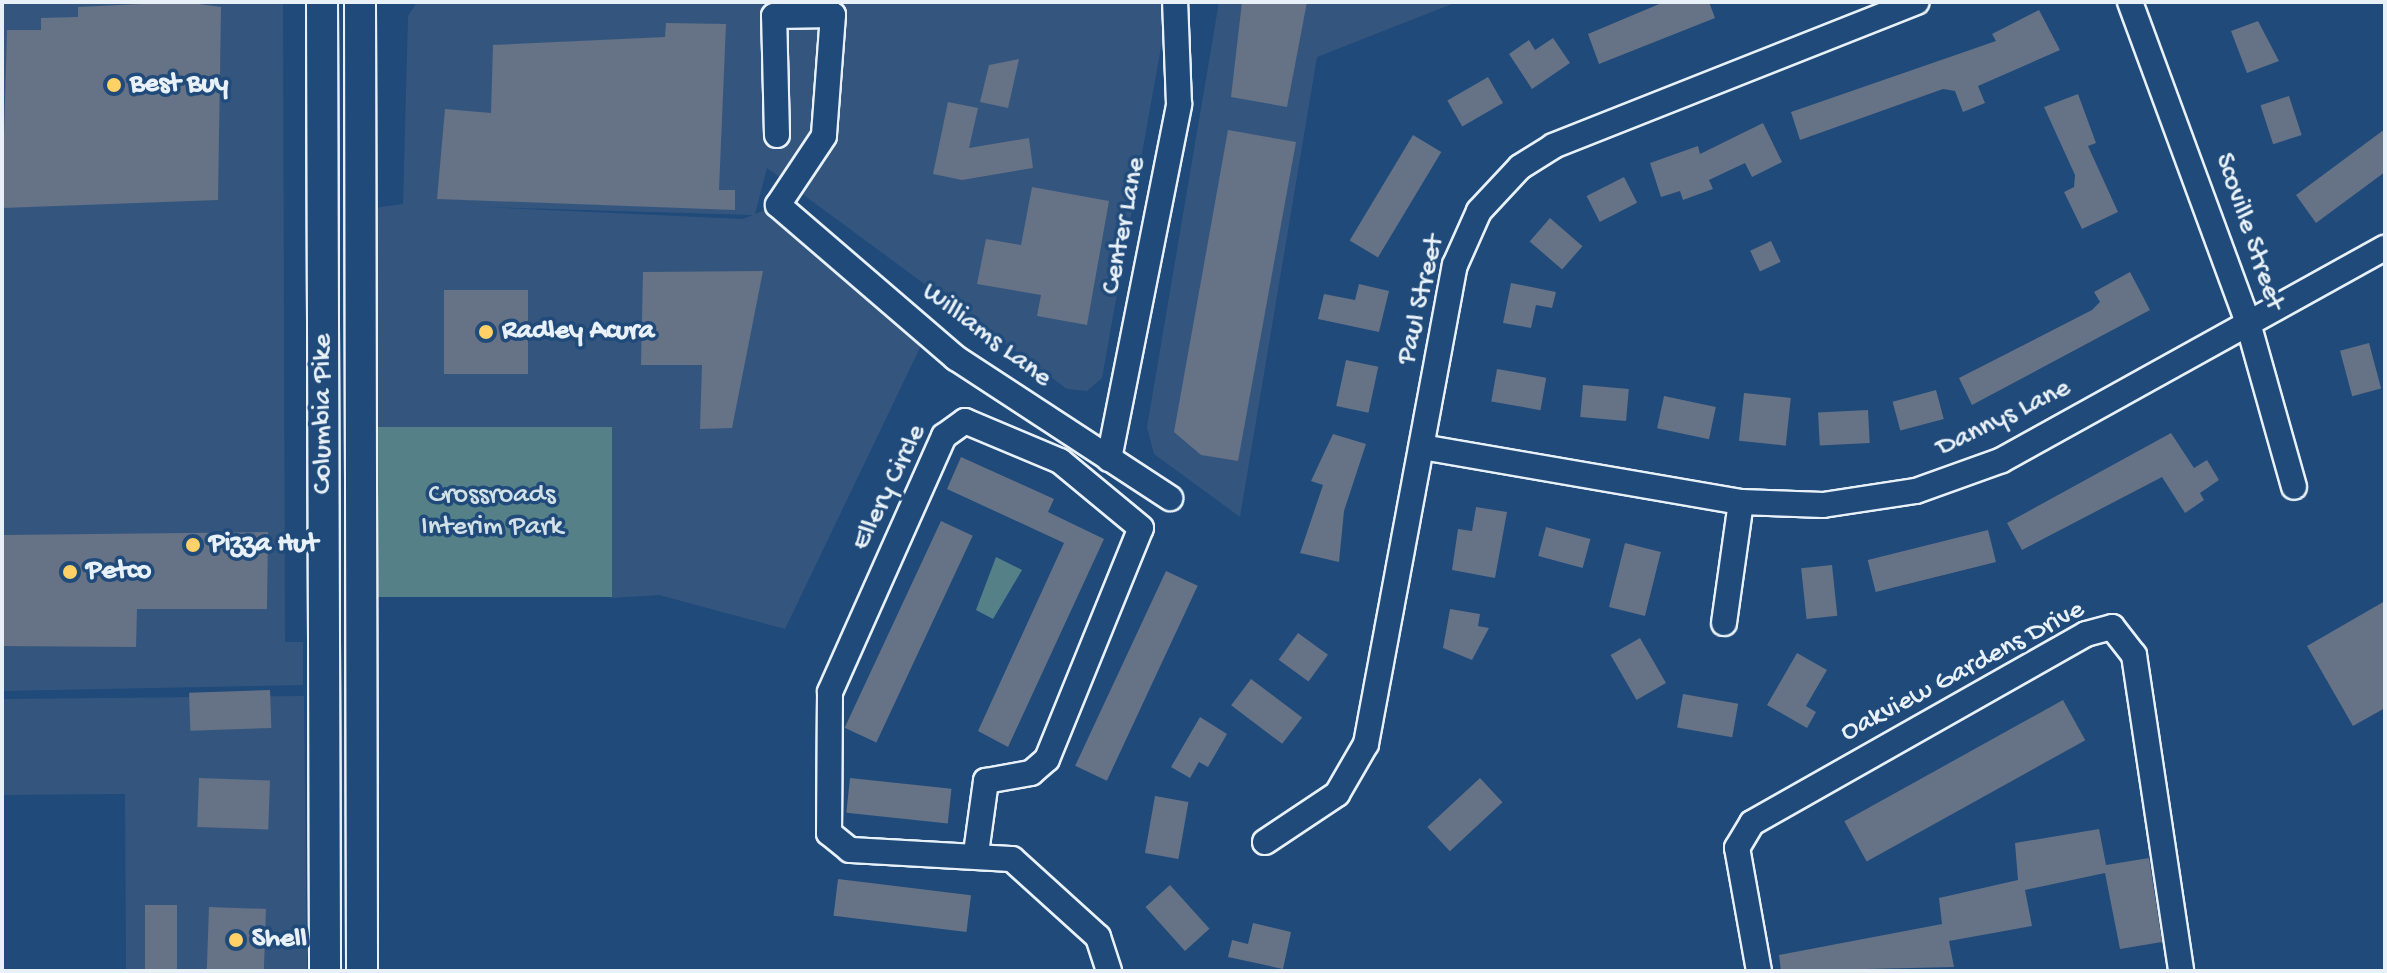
<!DOCTYPE html>
<html>
<head>
<meta charset="utf-8">
<style>
  body { margin:0 }
  #map { position:relative; width:2387px; height:973px; overflow:hidden; background:#1f4a7a; font-family:"Gochi Hand",sans-serif }
  div>[style] { position:absolute }
  [style*='--x'] { left:calc(var(--x)*1px); top:calc(var(--y)*1px); width:calc(var(--w)*1px); rotate:calc(var(--a)*1deg) }
  .built>* { inset:0; background:#34567e }
  .green>* { inset:0; background:#558088; transform-origin:0 0 }
  .building>* { inset:0; background:#667286; transform-origin:0 0 }
  .roads { filter:drop-shadow(2px 0 #e8f1f8) drop-shadow(-2px 0 #e8f1f8) drop-shadow(0 2px #e8f1f8) drop-shadow(0 -2px #e8f1f8) }
  .minor>* { height:24px; margin:-12px; padding:0 12px; transform-origin:12px; border-radius:12px; background:#1f4a7a }
  .major>* { height:30px; margin:-15px; padding:0 15px; transform-origin:15px; border-radius:15px; background:#1f4a7a }
  .dots>* { width:22px; height:22px; translate:-50% -50%; box-sizing:border-box; border:4px solid #1f4a7a; border-radius:50% }
  span { translate:-50% -50%; white-space:nowrap; text-align:center; line-height:1.15; -webkit-text-stroke:7px #1f4a7a; paint-order:stroke }
  .poi-label { font-size:28px; color:#e8f1f8; font-weight:700 }
  .left { translate:0 -50%; text-align:left }
  .street-label { font-size:28px; color:#e8f1f8 }
  .park-label { font-size:28px; color:#d2e0e7 }
  .frame { position:absolute; inset:0; border:4px solid #e8f1f8; pointer-events:none }
</style>
</head>
<body>
<div id="map">
  <div class="built">
    <i style="clip-path:polygon(2px 2px,283px 2px,285px 642px,303px 642px,303px 685px,2px 691px)"></i>
    <i style="clip-path:polygon(evenodd,417px 2px,1169px 2px,1102px 378px,1087px 391px,1067px 389px,767px 168px,755px 214px,778px 205px,927px 333px,785px 629px,659px 595px,611px 598px,612px 428px,374px 427px,374px 208px,403px 204px,408px 16px,417px 2px,483px 207px,484px 207px,753px 215px,743px 219px,483px 207px)"></i>
    <i style="clip-path:polygon(1219px 2px,1457px 2px,1317px 57px,1240px 517px,1154px 454px,1147px 427px)"></i>
    <i style="clip-path:polygon(304px 696px,307px 971px,126px 971px,125px 794px,2px 795px,2px 699px)"></i>
  </div>
  <div class="green">
    <i style="left:374px;top:427px;width:238px;height:170px"></i>
    <i style="clip-path:polygon(996px 557px,1022px 570px,993px 619px,976px 610px)"></i>
  </div>
  <div class="building">
    <i style="clip-path:polygon(184px 2px,221px 7px,218px 200px,2px 208px,7px 30px,41px 30px,41px 18px,78px 17px,78px 7px)"></i>
    <i style="clip-path:polygon(1242px 2px,1307px 2px,1287px 107px,1231px 97px)"></i>
    <i style="clip-path:polygon(1664px 2px,1709px 2px,1715px 18px,1599px 64px,1588px 34px)"></i>
    <i style="clip-path:polygon(2039px 10px,2060px 50px,1978px 86px,1985px 103px,1963px 112px,1955px 91px,1943px 89px,1800px 140px,1791px 112px,1996px 41px,1992px 34px)"></i>
    <i style="clip-path:polygon(2258px 21px,2279px 61px,2247px 73px,2231px 31px)"></i>
    <i style="clip-path:polygon(666px 23px,726px 24px,719px 190px,735px 190px,735px 210px,437px 199px,445px 109px,491px 113px,493px 45px,665px 37px)"></i>
    <i style="clip-path:polygon(1553px 38px,1570px 63px,1532px 89px,1509px 54px,1529px 40px,1535px 50px)"></i>
    <i style="clip-path:polygon(1019px 59px,1008px 108px,980px 102px,989px 65px)"></i>
    <i style="left:1488px;top:77px;width:30px;height:47px;rotate:60deg"></i>
    <i style="clip-path:polygon(2078px 94px,2096px 143px,2088px 146px,2118px 212px,2082px 229px,2064px 192px,2074px 187px,2075px 175px,2044px 107px)"></i>
    <i style="left:2289px;top:96px;width:41px;height:30px;rotate:72deg"></i>
    <i style="clip-path:polygon(948px 102px,978px 108px,969px 148px,1029px 138px,1033px 168px,962px 180px,933px 174px)"></i>
    <i style="clip-path:polygon(1763px 123px,1782px 162px,1752px 177px,1745px 163px,1709px 180px,1713px 189px,1683px 200px,1680px 191px,1661px 197px,1650px 163px,1698px 146px,1700px 154px)"></i>
    <i style="clip-path:polygon(2385px 129px,2385px 172px,2316px 223px,2296px 195px)"></i>
    <i style="clip-path:polygon(1228px 130px,1296px 142px,1238px 461px,1201px 455px,1174px 432px)"></i>
    <i style="left:1413px;top:135px;width:33px;height:123px;rotate:31deg"></i>
    <i style="left:1624px;top:177px;width:29px;height:42px;rotate:63deg"></i>
    <i style="clip-path:polygon(1032px 187px,1109px 201px,1087px 325px,1037px 316px,1041px 295px,977px 284px,986px 239px,1021px 245px)"></i>
    <i style="left:1550px;top:218px;width:43px;height:31px;rotate:41deg"></i>
    <i style="left:1771px;top:241px;width:23px;height:23px;rotate:65deg"></i>
    <i style="clip-path:polygon(763px 271px,732px 428px,700px 429px,702px 365px,641px 365px,643px 272px)"></i>
    <i style="clip-path:polygon(2130px 272px,2150px 310px,1972px 405px,1959px 378px,2092px 310px,2100px 302px,2094px 292px)"></i>
    <i style="clip-path:polygon(1511px 283px,1556px 292px,1552px 308px,1536px 305px,1531px 328px,1503px 323px)"></i>
    <i style="clip-path:polygon(1359px 284px,1389px 291px,1379px 332px,1318px 319px,1324px 294px,1355px 300px)"></i>
    <i style="left:444px;top:290px;width:84px;height:84px"></i>
    <i style="left:2369px;top:343px;width:47px;height:30px;rotate:75deg"></i>
    <i style="left:1346px;top:360px;width:33px;height:47px;rotate:12deg"></i>
    <i style="left:1497px;top:369px;width:50px;height:33px;rotate:10deg"></i>
    <i style="left:1583px;top:385px;width:46px;height:32px;rotate:5deg"></i>
    <i style="left:1936px;top:390px;width:30px;height:45px;rotate:75deg"></i>
    <i style="left:1744px;top:393px;width:47px;height:48px;rotate:6deg"></i>
    <i style="left:1664px;top:396px;width:53px;height:33px;rotate:12deg"></i>
    <i style="left:1868px;top:410px;width:33px;height:50px;rotate:87deg"></i>
    <i style="clip-path:polygon(2171px 433px,2194px 468px,2207px 460px,2219px 480px,2200px 493px,2204px 500px,2185px 513px,2162px 477px,2022px 550px,2007px 523px)"></i>
    <i style="clip-path:polygon(1333px 434px,1366px 444px,1344px 511px,1339px 562px,1300px 553px,1323px 485px,1311px 481px)"></i>
    <i style="clip-path:polygon(961px 457px,1054px 499px,1048px 512px,1104px 539px,1008px 747px,978px 731px,1064px 543px,947px 489px)"></i>
    <i style="clip-path:polygon(1476px 507px,1507px 512px,1495px 578px,1452px 570px,1458px 529px,1472px 531px)"></i>
    <i style="left:941px;top:521px;width:35px;height:228px;rotate:25deg"></i>
    <i style="left:1546px;top:527px;width:46px;height:30px;rotate:15deg"></i>
    <i style="left:1988px;top:530px;width:33px;height:124px;rotate:76deg"></i>
    <i style="clip-path:polygon(268px 532px,267px 609px,137px 609px,136px 647px,2px 646px,2px 535px)"></i>
    <i style="left:1625px;top:543px;width:37px;height:66px;rotate:14deg"></i>
    <i style="left:1832px;top:565px;width:51px;height:31px;rotate:84deg"></i>
    <i style="left:1166px;top:571px;width:35px;height:215px;rotate:25deg"></i>
    <i style="clip-path:polygon(2385px 601px,2385px 708px,2353px 726px,2307px 646px)"></i>
    <i style="clip-path:polygon(1450px 609px,1480px 614px,1478px 626px,1489px 628px,1472px 660px,1443px 648px)"></i>
    <i style="left:1298px;top:633px;width:37px;height:33px;rotate:36deg"></i>
    <i style="left:1640px;top:638px;width:52px;height:34px;rotate:60deg"></i>
    <i style="clip-path:polygon(1797px 653px,1827px 670px,1806px 706px,1816px 712px,1807px 728px,1767px 705px)"></i>
    <i style="left:1251px;top:679px;width:64px;height:33px;rotate:37deg"></i>
    <i style="left:270px;top:690px;width:38px;height:81px;rotate:88deg"></i>
    <i style="left:1683px;top:694px;width:56px;height:34px;rotate:10deg"></i>
    <i style="left:2063px;top:700px;width:46px;height:250px;rotate:61deg"></i>
    <i style="clip-path:polygon(1200px 717px,1227px 734px,1208px 767px,1199px 762px,1190px 778px,1171px 767px)"></i>
    <i style="left:199px;top:778px;width:71px;height:49px;rotate:2deg"></i>
    <i style="left:850px;top:778px;width:102px;height:35px;rotate:6deg"></i>
    <i style="left:1480px;top:778px;width:33px;height:72px;rotate:47deg"></i>
    <i style="left:1155px;top:796px;width:34px;height:58px;rotate:10deg"></i>
    <i style="clip-path:polygon(2099px 829px,2106px 865px,2149px 858px,2162px 942px,2120px 949px,2105px 873px,2025px 890px,2032px 926px,1949px 941px,1954px 967px,1781px 971px,1779px 955px,1942px 924px,1939px 898px,2018px 880px,2015px 843px)"></i>
    <i style="left:838px;top:879px;width:134px;height:37px;rotate:7deg"></i>
    <i style="left:1170px;top:885px;width:59px;height:33px;rotate:48deg"></i>
    <i style="left:145px;top:905px;width:32px;height:66px"></i>
    <i style="left:209px;top:907px;width:57px;height:64px;rotate:2deg"></i>
    <i style="clip-path:polygon(1253px 923px,1291px 932px,1283px 969px,1228px 957px,1232px 940px,1248px 944px)"></i>
  </div>
  <div class="roads">
    <div class="minor">
      <i style="--x:2130;--y:2;--w:342;--a:69.8"></i>
      <i style="--x:2248;--y:323;--w:170;--a:74.3"></i>
      <i style="--x:777;--y:135;--w:119;--a:-91.4"></i>
      <i style="--x:774;--y:16;--w:59;--a:-1"></i>
      <i style="--x:833;--y:15;--w:121;--a:94.3"></i>
      <i style="--x:824;--y:136;--w:83;--a:123.7"></i>
      <i style="--x:778;--y:205;--w:235;--a:40.7"></i>
      <i style="--x:956;--y:358;--w:256;--a:33.2"></i>
      <i style="--x:1422;--y:447;--w:324;--a:9.8"></i>
      <i style="--x:1741;--y:502;--w:82;--a:2.1"></i>
      <i style="--x:1823;--y:505;--w:94;--a:-8.6"></i>
      <i style="--x:1916;--y:491;--w:91;--a:-19.8"></i>
      <i style="--x:2002;--y:460;--w:438;--a:-29"></i>
      <i style="--x:1109;--y:459;--w:362;--a:-78.8"></i>
      <i style="--x:1179;--y:104;--w:102;--a:-92.2"></i>
      <i style="--x:1724;--y:623;--w:122;--a:-82"></i>
      <i style="--x:1265;--y:842;--w:87;--a:-33.7"></i>
      <i style="--x:1337;--y:794;--w:58;--a:-59.9"></i>
      <i style="--x:1366;--y:744;--w:487;--a:-79.5"></i>
      <i style="--x:1455;--y:265;--w:59;--a:-66"></i>
      <i style="--x:1479;--y:211;--w:60;--a:-47"></i>
      <i style="--x:1520;--y:167;--w:39;--a:-32"></i>
      <i style="--x:1553;--y:146;--w:391;--a:-21.6"></i>
      <i style="--x:976;--y:853;--w:73;--a:-82.1"></i>
      <i style="--x:986;--y:781;--w:46;--a:-10.1"></i>
      <i style="--x:1031;--y:773;--w:21;--a:-41"></i>
      <i style="--x:1047;--y:759;--w:249;--a:-67.9"></i>
      <i style="--x:1141;--y:528;--w:105;--a:-140.4"></i>
      <i style="--x:1060;--y:461;--w:103;--a:-157.2"></i>
      <i style="--x:965;--y:421;--w:26;--a:144"></i>
      <i style="--x:944;--y:436;--w:280;--a:114"></i>
      <i style="--x:830;--y:692;--w:141;--a:90.4"></i>
      <i style="--x:829;--y:833;--w:27;--a:39"></i>
      <i style="--x:850;--y:850;--w:162;--a:3.2"></i>
      <i style="--x:1012;--y:859;--w:116;--a:42.2"></i>
      <i style="--x:1098;--y:937;--w:36;--a:72"></i>
      <i style="--x:1759;--y:971;--w:125;--a:-100.1"></i>
      <i style="--x:1737;--y:848;--w:29;--a:-59"></i>
      <i style="--x:1752;--y:823;--w:384;--a:-29.5"></i>
      <i style="--x:2086;--y:634;--w:27;--a:-15"></i>
      <i style="--x:2112;--y:627;--w:36;--a:52"></i>
      <i style="--x:2134;--y:655;--w:319;--a:81.5"></i>
    </div>
    <div class="major">
      <i style="--x:322;--y:2;--w:969;--a:89.82"></i>
      <i style="--x:360;--y:2;--w:969;--a:89.88"></i>
    </div>
  </div>
  <div class="dots">
    <i style="left:114px;top:85px;background:#ffd166"></i>
    <i style="left:486px;top:332px;background:#ffd166"></i>
    <i style="left:193px;top:545px;background:#ffd166"></i>
    <i style="left:70px;top:572px;background:#ffd166"></i>
    <i style="left:236px;top:940px;background:#ffd166"></i>
  </div>
  <div class="poi-label">
    <span class="left" style="left:130px;top:85px">Best Buy</span>
    <span class="left" style="left:502px;top:332px">Radley Acura</span>
    <span class="left" style="left:209px;top:545px">Pizza Hut</span>
    <span class="left" style="left:86px;top:572px">Petco</span>
    <span class="left" style="left:252px;top:940px">Shell</span>
  </div>
  <div class="street-label">
    <span style="left:1125px;top:226px;rotate:-79deg">Center Lane</span>
    <span style="left:2248px;top:232px;rotate:71deg">Scoville Street</span>
    <span style="left:1422px;top:300px;rotate:-77deg">Paul Street</span>
    <span style="left:986px;top:336px;rotate:37deg">Williams Lane</span>
    <span style="left:324px;top:414px;rotate:-90deg">Columbia Pike</span>
    <span style="left:2004px;top:419px;rotate:-26deg">Dannys Lane</span>
    <span style="left:890px;top:488px;rotate:-64deg">Ellery Circle</span>
    <span style="left:1963px;top:672px;rotate:-28deg">Oakview Gardens Drive</span>
  </div>
  <div class="park-label">
    <span style="left:492px;top:512px">Crossroads<br>Interim Park</span>
  </div>
  <div class="frame"></div>
</div>
</body>
</html>
